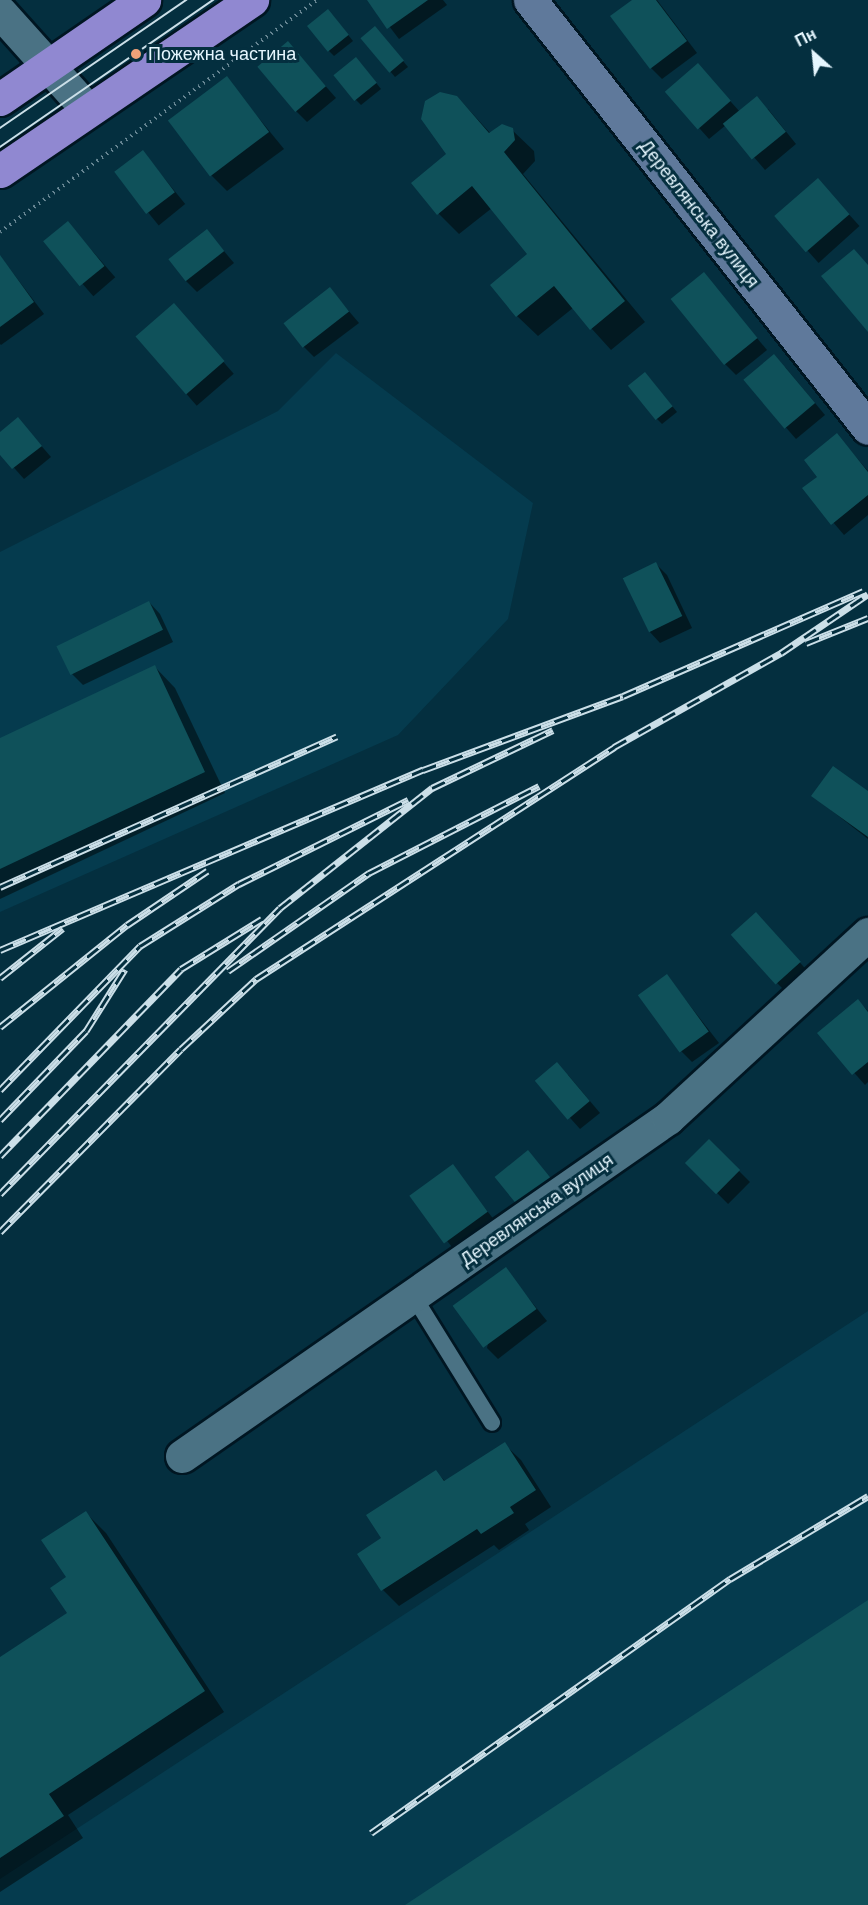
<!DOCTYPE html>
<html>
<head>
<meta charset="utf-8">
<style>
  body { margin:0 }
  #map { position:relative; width:868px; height:1905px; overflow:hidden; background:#042f3f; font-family:Arial,sans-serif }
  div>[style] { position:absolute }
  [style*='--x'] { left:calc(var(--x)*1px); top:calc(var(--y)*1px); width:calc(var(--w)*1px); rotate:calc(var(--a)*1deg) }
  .built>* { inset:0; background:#053b4e }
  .shadow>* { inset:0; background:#0007; transform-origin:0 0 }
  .building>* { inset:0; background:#0f515a; transform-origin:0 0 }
  .path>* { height:4px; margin-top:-2px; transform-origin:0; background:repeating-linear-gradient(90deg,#678693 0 1.5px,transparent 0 6px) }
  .roads { filter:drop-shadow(2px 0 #001622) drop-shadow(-2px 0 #001622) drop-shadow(0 2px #001622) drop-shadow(0 -2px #001622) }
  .lane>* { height:16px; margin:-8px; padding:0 8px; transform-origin:8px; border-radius:8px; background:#4a7284 }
  .street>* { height:33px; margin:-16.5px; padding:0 16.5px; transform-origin:16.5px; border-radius:16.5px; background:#4a7284 }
  .secondary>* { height:33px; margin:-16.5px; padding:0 16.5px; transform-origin:16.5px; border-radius:16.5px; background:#5f799b }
  .highway>* { height:33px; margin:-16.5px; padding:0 16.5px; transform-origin:16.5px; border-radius:16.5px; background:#9088d1 }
  .tram>* { height:1.5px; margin:-0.75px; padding:0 0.75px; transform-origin:0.75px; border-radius:0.75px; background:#cbdfe8 }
  .rail>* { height:7px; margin-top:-3.5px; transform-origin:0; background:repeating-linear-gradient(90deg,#042f3f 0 14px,#cbdfe8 0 28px); box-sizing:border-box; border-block:2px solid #cbdfe8 }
  .dots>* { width:16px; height:16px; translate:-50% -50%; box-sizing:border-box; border:3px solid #042f3f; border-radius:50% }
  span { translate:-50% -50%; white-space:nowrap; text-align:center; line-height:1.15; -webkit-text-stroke:6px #042f3f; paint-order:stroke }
  .poi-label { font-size:18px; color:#e5f6fe }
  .left { translate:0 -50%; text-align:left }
  .street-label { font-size:18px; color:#e5f6fe }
  .north { position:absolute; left:784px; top:24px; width:60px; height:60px; -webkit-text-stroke:4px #042f3f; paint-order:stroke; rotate:333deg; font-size:16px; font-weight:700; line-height:24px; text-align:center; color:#e5f6fe }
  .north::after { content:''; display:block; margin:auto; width:21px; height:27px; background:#e5f6fe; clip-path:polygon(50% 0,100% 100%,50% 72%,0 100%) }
</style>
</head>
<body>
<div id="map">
  <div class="built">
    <i style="clip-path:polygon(336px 353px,533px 503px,508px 619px,398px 735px,0 912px,0 552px,278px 411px)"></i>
    <i style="clip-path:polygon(868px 1311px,868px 1905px,0 1905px,0 1879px)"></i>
  </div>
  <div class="shadow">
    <i style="clip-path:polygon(369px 0,443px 0,447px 5px,399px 39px)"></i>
    <i style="clip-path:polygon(634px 0,657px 0,697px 53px,662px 79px,651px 68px)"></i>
    <i style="clip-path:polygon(333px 16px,353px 41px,334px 56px,329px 51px)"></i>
    <i style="clip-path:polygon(380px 33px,408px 67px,395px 77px,362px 38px)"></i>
    <i style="clip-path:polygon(288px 43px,336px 98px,307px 122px,296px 111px)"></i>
    <i style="clip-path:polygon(361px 64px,381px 89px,361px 105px,356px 100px)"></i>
    <i style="clip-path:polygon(698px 65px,740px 112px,768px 109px,796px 144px,765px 170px,726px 125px,709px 139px,667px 92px)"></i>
    <i style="clip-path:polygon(226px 78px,284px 149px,227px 191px,211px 175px)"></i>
    <i style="clip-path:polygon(461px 101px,491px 134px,512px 130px,534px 151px,535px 161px,523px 174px,645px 322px,611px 350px,573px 308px,538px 336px,517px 316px,529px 254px,492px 208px,459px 234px,439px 214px)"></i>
    <i style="left:143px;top:152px;width:67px;height:34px;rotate:51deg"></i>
    <i style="left:818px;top:180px;width:62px;height:55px;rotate:48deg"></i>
    <i style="left:68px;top:223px;width:72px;height:29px;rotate:49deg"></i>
    <i style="clip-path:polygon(207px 231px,234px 263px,197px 292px,186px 281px)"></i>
    <i style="clip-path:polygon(0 256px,44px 314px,1px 345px,0 344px)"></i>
    <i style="clip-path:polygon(704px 274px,767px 350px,736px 375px,725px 364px)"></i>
    <i style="clip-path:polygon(330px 289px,359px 323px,314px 357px,303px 346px)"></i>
    <i style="left:174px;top:305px;width:91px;height:49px;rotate:49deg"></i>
    <i style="clip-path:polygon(785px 367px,825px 415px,796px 439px,745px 381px)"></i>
    <i style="clip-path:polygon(650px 379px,677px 412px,662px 424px,657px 419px)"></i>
    <i style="clip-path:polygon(18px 419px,51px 457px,24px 479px,0 452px,0 434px)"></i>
    <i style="clip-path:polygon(837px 435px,868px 471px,868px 515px,844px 535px,804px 488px,819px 477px)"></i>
    <i style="clip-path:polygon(656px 564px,667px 575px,692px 628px,660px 643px,649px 631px,625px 579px)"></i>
    <i style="clip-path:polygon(149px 602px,160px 614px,173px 642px,83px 685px,72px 674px)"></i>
    <i style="clip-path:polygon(155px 667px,175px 688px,225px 793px,0 899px,0 740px)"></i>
    <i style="clip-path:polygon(868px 793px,868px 839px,813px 796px)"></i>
    <i style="clip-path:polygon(767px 925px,810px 974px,788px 994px,777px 983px)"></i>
    <i style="clip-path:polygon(667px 976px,719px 1043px,692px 1062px,681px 1051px)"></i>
    <i style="clip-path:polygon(858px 1001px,868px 1011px,868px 1082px,865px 1085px,819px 1033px)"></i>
    <i style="clip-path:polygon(568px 1075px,600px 1113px,580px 1129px,537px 1081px)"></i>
    <i style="left:709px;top:1141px;width:58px;height:31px;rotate:45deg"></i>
    <i style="left:452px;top:1166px;width:74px;height:50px;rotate:52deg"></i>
    <i style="clip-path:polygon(505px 1269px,547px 1321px,498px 1359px,487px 1348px)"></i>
    <i style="clip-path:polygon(504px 1444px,521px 1460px,551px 1507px,525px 1524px,529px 1530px,499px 1550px,494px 1545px,399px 1606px,383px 1590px,359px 1554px,383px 1538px,436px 1472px,446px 1482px)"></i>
    <i style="clip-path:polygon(86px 1513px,106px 1533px,224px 1712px,68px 1815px,83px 1838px,0 1892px,0 1659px,69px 1613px,68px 1578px)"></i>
  </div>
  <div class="building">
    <i style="clip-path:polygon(367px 0,428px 0,387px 29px)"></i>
    <i style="clip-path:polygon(632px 0,656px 0,687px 41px,650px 69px,610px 16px)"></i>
    <i style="left:328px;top:9px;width:33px;height:27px;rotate:51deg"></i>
    <i style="left:375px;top:26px;width:45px;height:19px;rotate:50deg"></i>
    <i style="left:288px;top:41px;width:59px;height:40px;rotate:50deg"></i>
    <i style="left:356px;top:57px;width:33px;height:29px;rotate:51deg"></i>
    <i style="left:698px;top:63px;width:50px;height:44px;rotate:49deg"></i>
    <i style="left:227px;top:76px;width:70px;height:74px;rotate:53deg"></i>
    <i style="clip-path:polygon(440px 92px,457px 96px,489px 133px,502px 124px,513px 128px,515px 140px,504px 152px,625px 301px,590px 330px,554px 286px,516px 317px,490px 285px,527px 254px,472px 186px,437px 215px,411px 183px,446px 154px,421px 119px,425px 101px)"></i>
    <i style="left:757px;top:96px;width:46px;height:44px;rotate:51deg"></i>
    <i style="left:143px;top:150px;width:53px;height:36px;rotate:53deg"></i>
    <i style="left:818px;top:178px;width:48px;height:58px;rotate:49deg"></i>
    <i style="left:68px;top:221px;width:58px;height:32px;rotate:51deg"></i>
    <i style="left:207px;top:229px;width:28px;height:49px;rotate:52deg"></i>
    <i style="clip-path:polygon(854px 249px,868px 265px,868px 332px,821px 276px)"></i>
    <i style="clip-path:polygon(0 255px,34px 302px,0 327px)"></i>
    <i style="left:704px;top:272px;width:85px;height:43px;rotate:51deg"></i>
    <i style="left:330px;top:287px;width:31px;height:59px;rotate:52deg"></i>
    <i style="left:174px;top:303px;width:77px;height:51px;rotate:49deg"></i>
    <i style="left:774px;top:354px;width:64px;height:40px;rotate:50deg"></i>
    <i style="left:645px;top:372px;width:44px;height:22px;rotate:51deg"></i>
    <i style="clip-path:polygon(18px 417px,42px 446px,12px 469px,0 455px,0 432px)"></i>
    <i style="clip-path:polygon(837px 433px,868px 472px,868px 495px,831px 525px,802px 488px,817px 477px,804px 460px)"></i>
    <i style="left:656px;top:562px;width:60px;height:37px;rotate:64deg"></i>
    <i style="left:149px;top:601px;width:32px;height:103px;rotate:64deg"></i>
    <i style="clip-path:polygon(155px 665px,205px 772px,0 869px,0 738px)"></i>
    <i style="clip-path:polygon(833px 766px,868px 791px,868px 837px,811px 796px)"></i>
    <i style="left:756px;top:912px;width:67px;height:34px;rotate:48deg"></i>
    <i style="left:667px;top:974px;width:71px;height:36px;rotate:54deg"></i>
    <i style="clip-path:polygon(858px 999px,868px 1012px,868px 1062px,852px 1075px,817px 1033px)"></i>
    <i style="left:557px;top:1062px;width:51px;height:29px;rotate:50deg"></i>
    <i style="left:709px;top:1139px;width:44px;height:34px;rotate:45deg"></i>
    <i style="left:528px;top:1150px;width:36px;height:43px;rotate:51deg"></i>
    <i style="left:453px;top:1164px;width:59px;height:54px;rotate:54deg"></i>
    <i style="left:506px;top:1267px;width:52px;height:66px;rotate:54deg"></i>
    <i style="clip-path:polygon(505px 1442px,536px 1490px,510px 1507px,514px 1513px,481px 1534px,477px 1529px,381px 1591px,357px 1554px,381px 1538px,366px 1515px,436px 1470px,444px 1481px)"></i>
    <i style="clip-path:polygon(86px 1511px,205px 1691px,49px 1794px,64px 1816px,0 1858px,0 1657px,67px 1613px,50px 1588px,66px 1577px,41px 1540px)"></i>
    <i style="clip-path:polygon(868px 1600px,868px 1905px,405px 1905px)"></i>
  </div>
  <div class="path">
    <i style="--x:0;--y:232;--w:393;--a:-36.2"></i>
  </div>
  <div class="roads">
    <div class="lane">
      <i style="--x:414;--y:1297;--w:148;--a:58.2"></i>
    </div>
    <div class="street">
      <i style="--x:0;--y:12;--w:132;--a:48.1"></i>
      <i style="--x:182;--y:1456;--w:592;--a:-34.82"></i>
      <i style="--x:668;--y:1118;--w:272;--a:-42.6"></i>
    </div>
    <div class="secondary">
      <i style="--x:530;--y:0;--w:545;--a:51.7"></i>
    </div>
    <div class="highway">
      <i style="--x:0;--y:99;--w:175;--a:-34.5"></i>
      <i style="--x:0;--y:171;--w:305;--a:-34.2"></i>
    </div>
  </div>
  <div class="tram">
    <i style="--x:0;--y:128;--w:226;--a:-34.5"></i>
    <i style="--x:0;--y:147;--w:259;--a:-34.6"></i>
  </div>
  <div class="rail">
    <i style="--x:806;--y:643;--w:67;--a:-22"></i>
    <i style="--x:0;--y:887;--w:369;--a:-24.1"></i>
    <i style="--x:0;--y:950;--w:460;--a:-23.1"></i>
    <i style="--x:423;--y:770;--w:213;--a:-20.3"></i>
    <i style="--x:623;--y:696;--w:262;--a:-23.6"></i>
    <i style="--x:228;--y:971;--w:172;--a:-34.8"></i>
    <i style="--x:369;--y:873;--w:191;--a:-27.1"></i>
    <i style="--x:0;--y:978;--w:80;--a:-38.4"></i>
    <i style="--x:0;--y:1027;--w:163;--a:-38.8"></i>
    <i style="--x:127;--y:925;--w:97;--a:-34"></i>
    <i style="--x:0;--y:1090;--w:201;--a:-45.8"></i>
    <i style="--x:140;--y:946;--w:117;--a:-32.1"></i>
    <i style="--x:239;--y:884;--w:189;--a:-26.4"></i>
    <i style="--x:0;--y:1120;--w:124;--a:-46"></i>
    <i style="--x:86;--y:1031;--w:73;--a:-57.8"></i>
    <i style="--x:0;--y:1156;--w:260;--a:-45.9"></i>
    <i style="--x:181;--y:969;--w:95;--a:-31.7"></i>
    <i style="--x:0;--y:1194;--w:400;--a:-45.6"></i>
    <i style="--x:280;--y:908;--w:194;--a:-38.3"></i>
    <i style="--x:432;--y:788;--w:134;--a:-25.6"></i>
    <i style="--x:0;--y:1232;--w:257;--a:-45.3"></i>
    <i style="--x:181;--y:1049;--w:103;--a:-43"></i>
    <i style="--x:256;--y:979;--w:427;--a:-32.9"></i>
    <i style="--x:614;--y:747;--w:192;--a:-29.4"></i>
    <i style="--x:781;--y:653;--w:105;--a:-34.1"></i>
    <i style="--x:371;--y:1833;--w:440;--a:-35.3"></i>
    <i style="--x:730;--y:1579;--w:161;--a:-31"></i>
  </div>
  <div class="dots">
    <i style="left:136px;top:54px;background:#f0a279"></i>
  </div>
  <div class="poi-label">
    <span class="left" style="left:148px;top:54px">Пожежна частина</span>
  </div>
  <div class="street-label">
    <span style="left:699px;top:214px;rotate:52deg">Деревлянська вулиця</span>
    <span style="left:537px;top:1210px;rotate:-35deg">Деревлянська вулиця</span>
  </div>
  <div class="north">Пн</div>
</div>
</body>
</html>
